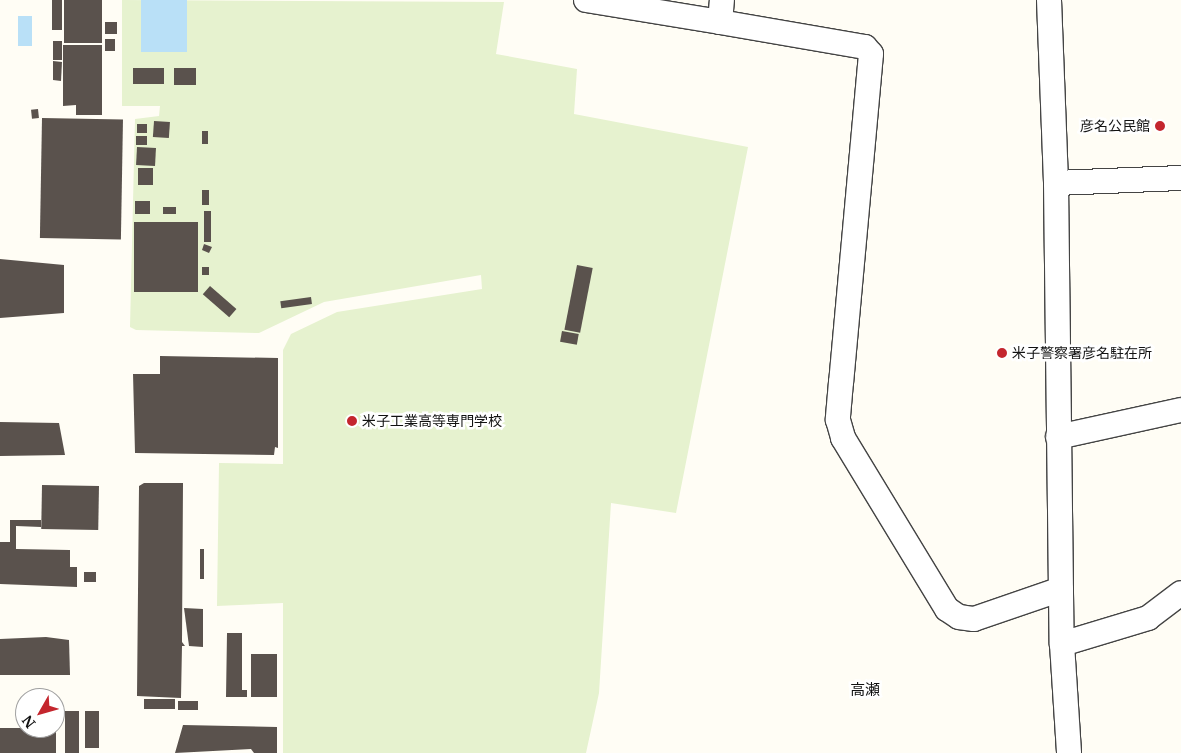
<!DOCTYPE html>
<html>
<head>
<meta charset="utf-8">
<style>
  body { margin:0 }
  #map { position:relative; width:1181px; height:753px; overflow:hidden; background:#fffdf5; font-family:Merriweather,"Noto Sans JP",serif }
  div>[style] { position:absolute }
  [style*='--x'] { left:calc(var(--x)*1px); top:calc(var(--y)*1px); width:calc(var(--w)*1px); rotate:calc(var(--a)*1deg) }
  .pitch>* { inset:0; background:#e6f2cf }
  .water>* { inset:0; background:#b9e0f7; transform-origin:0 0 }
  .building>* { inset:0; background:#5a524d; transform-origin:0 0 }
  .roads { filter:drop-shadow(1px 0 #444) drop-shadow(-1px 0 #444) drop-shadow(0 1px #444) drop-shadow(0 -1px #444) }
  .minor>* { height:24px; margin:-12px; padding:0 12px; transform-origin:12px; border-radius:12px; background:#fff }
  .dots>* { width:14px; height:14px; translate:-50% -50%; box-sizing:border-box; border:2px solid #fff; border-radius:50% }
  span { translate:-50% -50%; white-space:nowrap; text-align:center; line-height:1.15; -webkit-text-stroke:5px #fff; paint-order:stroke }
  .poi-label { font-size:14px; color:#111 }
  .right { translate:-100% -50%; text-align:right }
  .left { translate:0 -50%; text-align:left }
  .neighbourhood-label { font-size:15px; color:#111 }
  .north { position:absolute; left:15px; top:688px; width:50px; height:50px; box-sizing:border-box; background:#fff; border:1px solid #a0a0a0; border-radius:50%; rotate:232deg; font-size:14px; font-weight:700; line-height:20px; text-align:center; color:#111 }
  .north::after { content:''; display:block; margin:auto; width:18px; height:22px; background:#c4262e; clip-path:polygon(50% 0,100% 100%,50% 72%,0 100%) }
</style>
</head>
<body>
<div id="map">
  <div class="pitch">
    <i style="clip-path:polygon(122px 0,504px 2px,496px 54px,577px 69px,574px 114px,748px 147px,676px 513px,611px 503px,599px 693px,586px 753px,283px 753px,283px 603px,217px 606px,219px 463px,283px 464px,283px 350px,291px 334px,337px 312px,482px 289px,481px 275px,324px 302px,259px 333px,136px 330px,130px 327px,135px 119px,159px 116px,160px 106px,122px 106px)"></i>
  </div>
  <div class="water">
    <i style="left:141px;top:0;width:46px;height:52px"></i>
    <i style="left:32px;top:16px;width:30px;height:14px;rotate:90deg"></i>
  </div>
  <div class="building">
    <i style="left:52px;top:0;width:10px;height:30px"></i>
    <i style="left:64px;top:0;width:38px;height:43px"></i>
    <i style="left:105px;top:22px;width:12px;height:12px"></i>
    <i style="left:105px;top:39px;width:10px;height:12px"></i>
    <i style="left:53px;top:41px;width:9px;height:19px"></i>
    <i style="clip-path:polygon(63px 45px,102px 45px,102px 115px,76px 115px,76px 105px,63px 106px)"></i>
    <i style="clip-path:polygon(53px 61px,62px 62px,61px 81px,53px 80px)"></i>
    <i style="left:133px;top:68px;width:31px;height:16px"></i>
    <i style="left:174px;top:68px;width:22px;height:17px"></i>
    <i style="left:38px;top:109px;width:9px;height:7px;rotate:84deg"></i>
    <i style="left:42px;top:118px;width:81px;height:120px;rotate:1deg"></i>
    <i style="left:154px;top:121px;width:16px;height:16px;rotate:4deg"></i>
    <i style="left:137px;top:124px;width:10px;height:9px"></i>
    <i style="left:202px;top:131px;width:6px;height:13px"></i>
    <i style="left:136px;top:136px;width:11px;height:9px"></i>
    <i style="left:137px;top:147px;width:19px;height:18px;rotate:3deg"></i>
    <i style="left:138px;top:168px;width:15px;height:17px"></i>
    <i style="left:202px;top:190px;width:7px;height:15px"></i>
    <i style="left:135px;top:201px;width:15px;height:13px"></i>
    <i style="left:163px;top:207px;width:13px;height:7px"></i>
    <i style="left:204px;top:211px;width:7px;height:31px"></i>
    <i style="left:134px;top:222px;width:64px;height:70px"></i>
    <i style="clip-path:polygon(204px 244px,212px 247px,209px 253px,202px 250px)"></i>
    <i style="clip-path:polygon(0 259px,64px 265px,64px 313px,0 318px)"></i>
    <i style="left:577px;top:265px;width:16px;height:66px;rotate:11deg"></i>
    <i style="left:209px;top:267px;width:8px;height:7px;rotate:90deg"></i>
    <i style="left:210px;top:286px;width:35px;height:11px;rotate:41deg"></i>
    <i style="left:311px;top:297px;width:7px;height:31px;rotate:82deg"></i>
    <i style="left:562px;top:331px;width:17px;height:11px;rotate:10deg"></i>
    <i style="clip-path:polygon(160px 356px,278px 358px,278px 448px,275px 447px,274px 455px,135px 453px,133px 374px,160px 374px)"></i>
    <i style="clip-path:polygon(0 422px,59px 423px,65px 455px,0 456px)"></i>
    <i style="clip-path:polygon(144px 483px,183px 483px,182px 642px,185px 646px,182px 646px,181px 698px,137px 696px,139px 486px)"></i>
    <i style="left:42px;top:485px;width:57px;height:44px;rotate:1deg"></i>
    <i style="clip-path:polygon(10px 520px,41px 520px,41px 527px,16px 526px,16px 549px,70px 550px,70px 567px,77px 567px,77px 587px,0 584px,0 542px,10px 542px)"></i>
    <i style="left:200px;top:549px;width:4px;height:30px"></i>
    <i style="left:84px;top:572px;width:12px;height:10px"></i>
    <i style="clip-path:polygon(184px 608px,203px 609px,203px 647px,189px 646px)"></i>
    <i style="clip-path:polygon(227px 633px,242px 633px,242px 690px,247px 690px,247px 697px,226px 697px)"></i>
    <i style="clip-path:polygon(46px 637px,69px 640px,70px 675px,0 675px,0 639px)"></i>
    <i style="left:251px;top:654px;width:26px;height:43px"></i>
    <i style="left:144px;top:699px;width:31px;height:10px"></i>
    <i style="left:178px;top:701px;width:20px;height:9px"></i>
    <i style="left:65px;top:711px;width:14px;height:42px"></i>
    <i style="left:85px;top:711px;width:14px;height:37px"></i>
    <i style="clip-path:polygon(183px 725px,277px 727px,277px 753px,254px 753px,251px 749px,175px 753px)"></i>
    <i style="left:0;top:728px;width:56px;height:25px"></i>
  </div>
  <div class="roads">
    <div class="minor">
      <i style="--x:586;--y:0;--w:136;--a:9.3"></i>
      <i style="--x:720;--y:22;--w:22;--a:-85"></i>
      <i style="--x:1049;--y:0;--w:183;--a:87.8"></i>
      <i style="--x:1056;--y:183;--w:461;--a:89.3"></i>
      <i style="--x:1062;--y:644;--w:109;--a:86.3"></i>
      <i style="--x:720;--y:22;--w:147;--a:9.8"></i>
      <i style="--x:865;--y:47;--w:9;--a:49"></i>
      <i style="--x:871;--y:54;--w:329;--a:95.2"></i>
      <i style="--x:841;--y:382;--w:38;--a:95"></i>
      <i style="--x:838;--y:420;--w:19;--a:74"></i>
      <i style="--x:843;--y:438;--w:200;--a:58.7"></i>
      <i style="--x:947;--y:609;--w:14;--a:34"></i>
      <i style="--x:959;--y:617;--w:15;--a:8"></i>
      <i style="--x:974;--y:619;--w:92;--a:-19"></i>
      <i style="--x:1056;--y:183;--w:125;--a:-2.3"></i>
      <i style="--x:1058;--y:437;--w:126;--a:-12.4"></i>
      <i style="--x:1062;--y:644;--w:90;--a:-16.8"></i>
      <i style="--x:1148;--y:618;--w:41;--a:-37.1"></i>
    </div>
  </div>
  <div class="dots">
    <i style="left:1160px;top:126px;background:#c4262e"></i>
    <i style="left:1002px;top:353px;background:#c4262e"></i>
    <i style="left:352px;top:421px;background:#c4262e"></i>
  </div>
  <div class="poi-label">
    <span class="right" style="left:1150px;top:126px">彦名公民館</span>
    <span class="left" style="left:1012px;top:353px">米子警察署彦名駐在所</span>
    <span class="left" style="left:362px;top:421px">米子工業高等専門学校</span>
  </div>
  <div class="neighbourhood-label">
    <span style="left:865px;top:690px">高瀬</span>
  </div>
  <div class="north">N</div>
</div>
</body>
</html>
